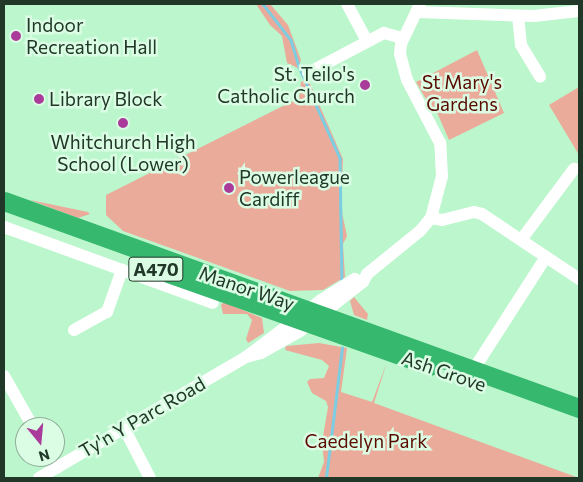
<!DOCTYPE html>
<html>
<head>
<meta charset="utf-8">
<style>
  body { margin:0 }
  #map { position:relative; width:583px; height:482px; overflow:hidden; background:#bcf6cd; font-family:Commissioner,sans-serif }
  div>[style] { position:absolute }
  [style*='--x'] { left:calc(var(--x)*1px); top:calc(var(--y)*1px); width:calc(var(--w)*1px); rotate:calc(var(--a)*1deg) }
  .green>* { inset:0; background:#ebab9b }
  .stream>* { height:2.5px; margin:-1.25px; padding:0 1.25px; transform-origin:1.25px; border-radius:1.25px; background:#7bcee1 }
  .minor>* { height:12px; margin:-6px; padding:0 6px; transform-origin:6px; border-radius:6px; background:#fff }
  .highway>* { height:19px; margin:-9.5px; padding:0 9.5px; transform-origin:9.5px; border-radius:9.5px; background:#36b86f }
  .dots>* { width:14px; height:14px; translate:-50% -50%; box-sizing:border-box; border:2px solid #dafde4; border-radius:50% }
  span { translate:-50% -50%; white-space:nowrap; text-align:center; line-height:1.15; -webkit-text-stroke:5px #dafde4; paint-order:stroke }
  .shield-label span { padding:1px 4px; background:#dafde4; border:1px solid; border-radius:4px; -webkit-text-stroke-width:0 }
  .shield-label { font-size:18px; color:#213728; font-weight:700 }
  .poi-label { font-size:19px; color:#213728 }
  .left { translate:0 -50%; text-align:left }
  .right { translate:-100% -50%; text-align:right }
  .park-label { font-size:19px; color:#5b0a00 }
  .street-label { font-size:19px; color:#213728 }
  .frame { position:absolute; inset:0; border:5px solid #213728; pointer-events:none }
  .north { position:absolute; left:15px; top:417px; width:50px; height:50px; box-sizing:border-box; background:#dafde4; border:1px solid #90ae99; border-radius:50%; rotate:163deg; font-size:14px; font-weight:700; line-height:20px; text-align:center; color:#213728 }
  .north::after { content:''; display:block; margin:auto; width:18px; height:22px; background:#aa3b9a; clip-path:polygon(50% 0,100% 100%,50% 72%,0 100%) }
</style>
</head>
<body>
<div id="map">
  <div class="green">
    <i style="clip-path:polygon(256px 4px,270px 4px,288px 25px,301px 60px,298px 68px,287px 63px,282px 36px,270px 25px)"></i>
    <i style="clip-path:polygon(477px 50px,504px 113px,449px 140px,436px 110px,433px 111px,416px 82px)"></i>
    <i style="clip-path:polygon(308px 79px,343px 159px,341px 208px,347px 236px,343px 244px,345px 277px,323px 290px,290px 291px,123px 231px,106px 215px,106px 195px,299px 98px,301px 82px)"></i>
    <i style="clip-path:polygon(579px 87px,579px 155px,549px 105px)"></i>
    <i style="clip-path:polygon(30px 200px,88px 212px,90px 214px,78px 218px)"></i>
    <i style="clip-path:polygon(354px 297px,368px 314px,367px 320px,354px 315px,350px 301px)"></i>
    <i style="clip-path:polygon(224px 302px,262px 318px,264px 333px,248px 343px,246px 339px,252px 320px,247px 314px,223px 314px,221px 305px)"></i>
    <i style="clip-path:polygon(319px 343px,347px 348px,341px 392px,372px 402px,387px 362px,374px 403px,579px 478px,318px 478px,324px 462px,322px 442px,328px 407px,326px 401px,312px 393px,307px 382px,310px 379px,324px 378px,329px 366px,322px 360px,285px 350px,286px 346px)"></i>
  </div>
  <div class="stream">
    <i style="--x:263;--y:4;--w:46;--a:52.1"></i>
    <i style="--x:291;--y:40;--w:30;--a:73"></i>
    <i style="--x:300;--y:69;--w:98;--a:65.8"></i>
    <i style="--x:340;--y:158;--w:121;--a:89.1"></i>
    <i style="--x:326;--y:478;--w:131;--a:-83"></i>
  </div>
  <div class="minor">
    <i style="--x:347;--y:4;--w:42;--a:61.6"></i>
    <i style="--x:418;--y:12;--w:116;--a:2"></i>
    <i style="--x:534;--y:16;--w:45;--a:-6.3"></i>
    <i style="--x:518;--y:16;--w:29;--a:84"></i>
    <i style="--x:521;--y:45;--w:37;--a:59"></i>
    <i style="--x:308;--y:73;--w:86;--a:-27.8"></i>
    <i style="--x:384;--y:33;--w:20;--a:15"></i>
    <i style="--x:431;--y:218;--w:11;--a:10"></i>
    <i style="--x:442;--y:220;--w:33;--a:-14"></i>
    <i style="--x:474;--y:212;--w:8;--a:14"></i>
    <i style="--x:482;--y:214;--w:117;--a:33.8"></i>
    <i style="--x:4;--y:227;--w:222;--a:20"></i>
    <i style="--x:521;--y:240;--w:89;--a:-53.3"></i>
    <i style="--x:74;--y:330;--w:38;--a:-29"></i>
    <i style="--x:107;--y:312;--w:45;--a:-70.3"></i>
    <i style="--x:246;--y:357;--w:16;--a:-15"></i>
    <i style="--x:261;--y:353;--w:45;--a:-29.4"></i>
    <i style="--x:300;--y:331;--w:80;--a:-37.9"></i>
    <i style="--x:363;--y:282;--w:9;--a:-63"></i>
    <i style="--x:367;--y:274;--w:68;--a:-39.1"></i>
    <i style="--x:420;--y:231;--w:17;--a:-50"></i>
    <i style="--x:431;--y:218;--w:43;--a:-75.3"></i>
    <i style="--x:442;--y:176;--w:33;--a:-93"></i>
    <i style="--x:440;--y:143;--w:71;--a:-117.6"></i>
    <i style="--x:407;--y:80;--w:27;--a:-105"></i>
    <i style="--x:400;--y:54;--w:10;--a:-84"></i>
    <i style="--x:401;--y:44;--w:44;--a:-64.6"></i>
    <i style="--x:474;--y:369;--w:133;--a:-57.3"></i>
    <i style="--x:4;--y:376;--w:59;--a:60.4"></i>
    <i style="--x:124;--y:428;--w:56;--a:62.5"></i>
    <i style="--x:50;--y:457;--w:13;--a:58"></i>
    <i style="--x:39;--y:478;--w:240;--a:-30.3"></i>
    <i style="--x:246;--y:357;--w:94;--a:-37.2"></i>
    <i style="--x:321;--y:300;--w:40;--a:-32"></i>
  </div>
  <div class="highway">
    <i style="--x:4;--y:201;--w:611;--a:19.8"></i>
    <i style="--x:168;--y:273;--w:278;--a:19.5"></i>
  </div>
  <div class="dots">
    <i style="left:16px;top:36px;background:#aa3b9a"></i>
    <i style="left:365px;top:85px;background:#aa3b9a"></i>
    <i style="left:39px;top:99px;background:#aa3b9a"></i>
    <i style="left:123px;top:123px;background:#aa3b9a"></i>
    <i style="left:229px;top:188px;background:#aa3b9a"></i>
  </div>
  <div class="shield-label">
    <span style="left:156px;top:269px">A470</span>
  </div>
  <div class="poi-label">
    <span class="left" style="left:26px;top:36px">Indoor<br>Recreation Hall</span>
    <span class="right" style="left:355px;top:85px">St. Teilo's<br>Catholic Church</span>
    <span class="left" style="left:49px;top:99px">Library Block</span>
    <span style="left:123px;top:153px">Whitchurch High<br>School (Lower)</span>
    <span class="left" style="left:239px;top:188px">Powerleague<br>Cardiff</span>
  </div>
  <div class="park-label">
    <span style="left:462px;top:93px">St Mary's<br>Gardens</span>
    <span style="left:366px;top:441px">Caedelyn Park</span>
  </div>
  <div class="street-label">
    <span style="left:247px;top:288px;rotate:19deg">Manor Way</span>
    <span style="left:444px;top:371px;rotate:19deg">Ash Grove</span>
    <span style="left:142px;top:417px;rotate:-30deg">Ty'n Y Parc Road</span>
  </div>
  <div class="frame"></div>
  <div class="north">N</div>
</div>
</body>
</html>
